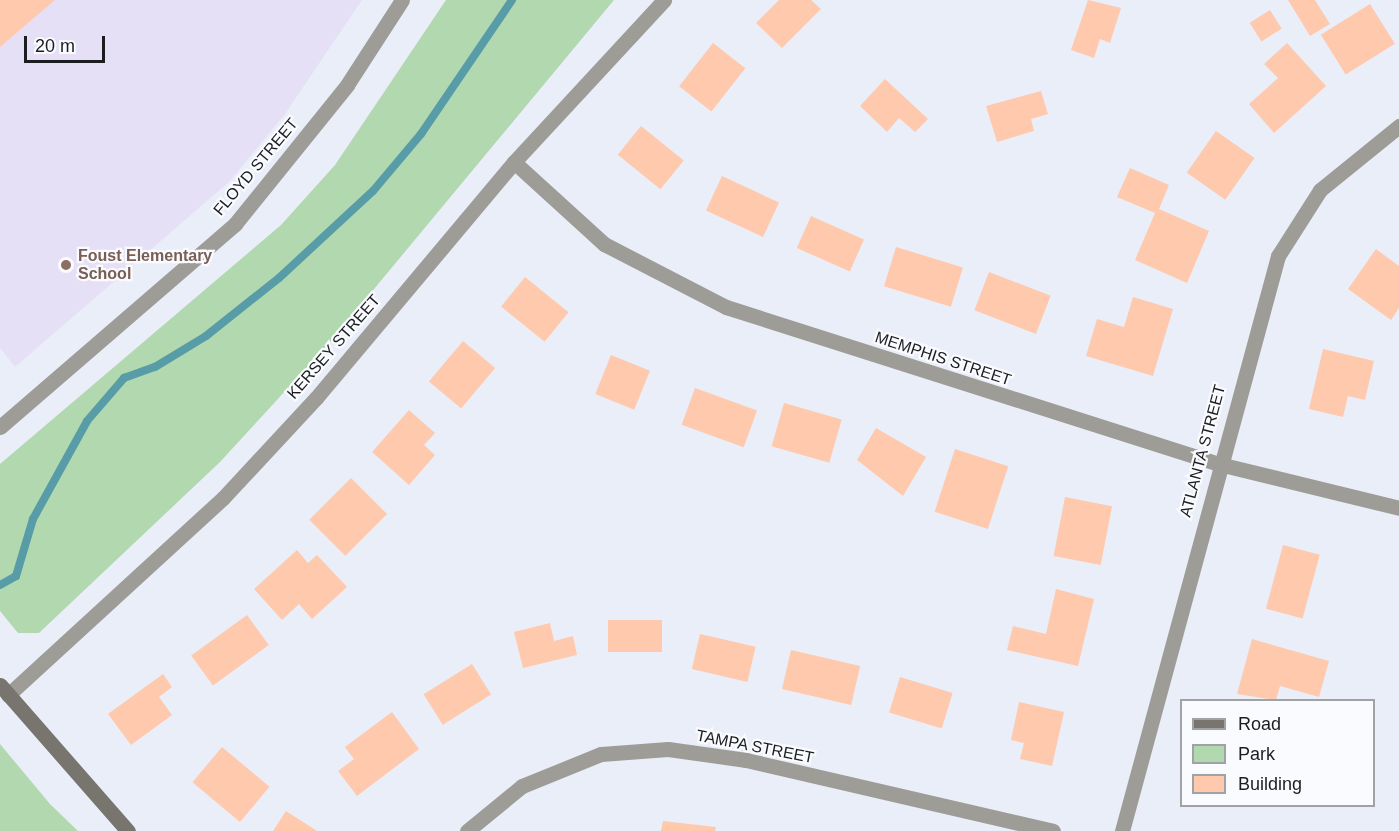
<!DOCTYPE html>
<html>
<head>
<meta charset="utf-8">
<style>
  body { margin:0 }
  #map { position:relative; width:1399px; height:831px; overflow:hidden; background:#eaeef9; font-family:Helvetica,sans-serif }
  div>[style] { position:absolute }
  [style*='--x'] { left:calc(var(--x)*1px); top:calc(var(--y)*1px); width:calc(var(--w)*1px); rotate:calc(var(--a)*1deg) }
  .education>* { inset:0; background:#e6e0f6 }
  .green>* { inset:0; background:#b2d8b0 }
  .stream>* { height:8px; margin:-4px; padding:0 4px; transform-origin:4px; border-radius:4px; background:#579ca7 }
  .building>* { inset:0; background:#ffc9ae; transform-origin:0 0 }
  .street>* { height:15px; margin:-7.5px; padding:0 7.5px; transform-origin:7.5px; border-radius:7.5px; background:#9e9c97 }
  .secondary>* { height:15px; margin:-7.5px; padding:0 7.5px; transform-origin:7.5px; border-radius:7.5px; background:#78746e }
  .dots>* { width:16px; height:16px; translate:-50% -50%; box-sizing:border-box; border:3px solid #fafbfe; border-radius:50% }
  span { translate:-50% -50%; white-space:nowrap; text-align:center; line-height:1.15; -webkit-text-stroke:4.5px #fafbfe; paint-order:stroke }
  .street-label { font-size:16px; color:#1c1d21 }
  .education-label { font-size:16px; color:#785e54; font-weight:700 }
  .left { translate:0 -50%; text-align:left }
  .legend { position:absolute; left:1180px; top:699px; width:195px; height:108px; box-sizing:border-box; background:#fafbfe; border:2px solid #a1a2a6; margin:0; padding:8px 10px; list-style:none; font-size:18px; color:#1c1d21 }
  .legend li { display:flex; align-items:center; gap:12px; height:30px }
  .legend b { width:30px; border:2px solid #a1a2a6 }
  .scale { position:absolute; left:24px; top:36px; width:81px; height:27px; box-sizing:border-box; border:3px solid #1c1d21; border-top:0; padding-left:8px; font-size:18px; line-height:21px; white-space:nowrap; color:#1c1d21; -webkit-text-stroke:4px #fafbfe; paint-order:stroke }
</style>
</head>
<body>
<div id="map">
  <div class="education">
    <i style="clip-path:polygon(0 0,362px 0,285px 114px,229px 182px,15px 367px,0 348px)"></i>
  </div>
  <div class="green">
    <i style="clip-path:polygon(446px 0,614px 0,330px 342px,220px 462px,39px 633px,18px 633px,0 611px,0 464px,281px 225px,335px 165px)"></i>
    <i style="clip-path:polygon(0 744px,50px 804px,78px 831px,0 831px)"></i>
  </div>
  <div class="stream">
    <i style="--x:0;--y:585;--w:18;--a:-29"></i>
    <i style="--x:16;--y:576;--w:59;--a:-73.4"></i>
    <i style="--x:33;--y:519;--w:112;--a:-61.1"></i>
    <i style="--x:87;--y:421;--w:57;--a:-49.3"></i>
    <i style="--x:124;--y:378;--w:33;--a:-20"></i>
    <i style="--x:155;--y:367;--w:60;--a:-31.3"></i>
    <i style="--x:206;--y:336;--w:93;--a:-38.5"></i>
    <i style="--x:279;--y:278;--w:128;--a:-42.8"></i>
    <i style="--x:373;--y:191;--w:75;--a:-49.9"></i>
    <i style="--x:421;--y:134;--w:162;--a:-55.8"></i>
  </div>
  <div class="building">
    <i style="clip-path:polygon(0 0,55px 0,0 47px)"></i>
    <i style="clip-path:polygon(779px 0,811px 0,821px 9px,782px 48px,756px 23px)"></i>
    <i style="clip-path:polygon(1088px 0,1121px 8px,1110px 43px,1100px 39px,1094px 58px,1071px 50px)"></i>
    <i style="clip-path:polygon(1288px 0,1315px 0,1330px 24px,1310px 36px)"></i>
    <i style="left:1370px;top:4px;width:47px;height:58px;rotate:58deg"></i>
    <i style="left:1270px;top:10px;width:22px;height:24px;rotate:58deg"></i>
    <i style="left:713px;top:43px;width:41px;height:55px;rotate:38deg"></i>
    <i style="clip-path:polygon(1287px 43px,1326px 86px,1274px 133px,1249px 104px,1278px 78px,1264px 64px)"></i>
    <i style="clip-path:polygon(885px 79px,928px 119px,915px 132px,899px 118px,887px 132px,860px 106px)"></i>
    <i style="clip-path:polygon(1041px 91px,1048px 114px,1031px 119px,1034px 131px,997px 142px,986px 106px)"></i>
    <i style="left:641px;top:126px;width:55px;height:37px;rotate:39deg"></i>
    <i style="left:1216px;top:131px;width:47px;height:51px;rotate:35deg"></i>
    <i style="clip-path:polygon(1130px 168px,1169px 185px,1159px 209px,1209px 231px,1187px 283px,1135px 260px,1155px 213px,1117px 197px)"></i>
    <i style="left:722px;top:176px;width:63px;height:38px;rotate:25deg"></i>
    <i style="left:811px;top:216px;width:58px;height:35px;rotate:24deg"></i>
    <i style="left:896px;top:247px;width:70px;height:41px;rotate:17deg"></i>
    <i style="clip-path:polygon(1376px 249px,1399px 266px,1399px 308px,1391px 320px,1348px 289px)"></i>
    <i style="left:989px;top:272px;width:66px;height:41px;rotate:21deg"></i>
    <i style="left:525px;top:277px;width:56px;height:38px;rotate:39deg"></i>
    <i style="clip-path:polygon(1133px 297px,1173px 309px,1153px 376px,1086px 356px,1097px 319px,1124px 327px)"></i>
    <i style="left:463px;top:341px;width:42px;height:53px;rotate:40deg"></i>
    <i style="clip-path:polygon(1323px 349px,1374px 361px,1365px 400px,1348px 396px,1343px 417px,1309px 409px)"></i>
    <i style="left:611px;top:355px;width:42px;height:42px;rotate:22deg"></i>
    <i style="left:695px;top:388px;width:66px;height:39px;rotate:20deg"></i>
    <i style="left:784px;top:403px;width:60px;height:45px;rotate:16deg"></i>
    <i style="clip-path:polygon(409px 410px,435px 433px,424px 445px,435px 455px,409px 485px,372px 452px)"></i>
    <i style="clip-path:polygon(876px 428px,926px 457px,903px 496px,857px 460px)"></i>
    <i style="left:955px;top:449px;width:56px;height:66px;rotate:18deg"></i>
    <i style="left:351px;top:478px;width:51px;height:59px;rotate:45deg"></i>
    <i style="left:1065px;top:497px;width:48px;height:60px;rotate:11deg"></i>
    <i style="left:1283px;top:545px;width:38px;height:66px;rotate:15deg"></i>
    <i style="clip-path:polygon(297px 550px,308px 563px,317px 555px,347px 587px,312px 619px,299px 604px,282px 620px,254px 589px)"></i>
    <i style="clip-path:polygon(1056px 589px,1094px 599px,1078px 666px,1007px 650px,1013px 626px,1046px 634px)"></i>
    <i style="left:247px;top:615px;width:37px;height:69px;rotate:54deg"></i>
    <i style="left:608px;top:620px;width:54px;height:32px"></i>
    <i style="clip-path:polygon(550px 623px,554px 641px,573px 636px,577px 655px,523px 668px,514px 632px)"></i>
    <i style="left:700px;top:634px;width:57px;height:36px;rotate:13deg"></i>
    <i style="clip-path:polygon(1252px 639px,1329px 661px,1319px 697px,1280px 686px,1276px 700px,1237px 694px)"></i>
    <i style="left:791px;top:650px;width:71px;height:40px;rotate:13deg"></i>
    <i style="left:472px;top:664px;width:36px;height:57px;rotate:58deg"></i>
    <i style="clip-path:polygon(163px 674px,172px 687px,159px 697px,172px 715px,131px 745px,108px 714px)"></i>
    <i style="left:900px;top:677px;width:55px;height:37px;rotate:17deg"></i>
    <i style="clip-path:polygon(1019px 702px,1064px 712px,1052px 766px,1020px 759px,1024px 743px,1011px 740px)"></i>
    <i style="clip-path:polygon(392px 712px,419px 749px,357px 796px,338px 771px,354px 759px,345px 747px)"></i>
    <i style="left:222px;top:747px;width:62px;height:46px;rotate:40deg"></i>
    <i style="clip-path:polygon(286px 811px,317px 831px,273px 831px)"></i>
    <i style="clip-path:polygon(663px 821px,716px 827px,715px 831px,661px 831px)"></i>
  </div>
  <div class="street">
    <i style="--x:514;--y:162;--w:122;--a:42.3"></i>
    <i style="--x:604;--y:244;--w:137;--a:27.3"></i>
    <i style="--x:726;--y:307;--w:517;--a:17.66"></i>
    <i style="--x:1219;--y:464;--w:185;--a:13.7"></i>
    <i style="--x:0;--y:427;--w:311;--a:-40.8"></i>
    <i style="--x:235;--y:224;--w:179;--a:-51.1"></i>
    <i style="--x:347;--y:85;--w:101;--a:-57.1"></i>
    <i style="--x:8;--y:695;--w:292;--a:-42.5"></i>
    <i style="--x:223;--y:498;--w:137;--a:-47.1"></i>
    <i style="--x:316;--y:398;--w:308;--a:-50"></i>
    <i style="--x:514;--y:162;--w:221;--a:-47.2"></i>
    <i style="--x:467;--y:831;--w:71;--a:-39.3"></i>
    <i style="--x:522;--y:786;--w:85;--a:-22.1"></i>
    <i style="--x:601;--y:754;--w:67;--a:-4.3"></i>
    <i style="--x:668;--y:749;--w:79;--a:8"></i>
    <i style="--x:746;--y:760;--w:315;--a:13"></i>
    <i style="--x:1122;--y:831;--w:596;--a:-74.82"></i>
    <i style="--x:1278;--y:256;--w:78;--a:-57.5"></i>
    <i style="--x:1320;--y:190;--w:102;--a:-39"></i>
  </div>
  <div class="secondary">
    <i style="--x:0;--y:685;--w:194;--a:48.8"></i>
  </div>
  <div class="dots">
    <i style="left:66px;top:265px;background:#8d6e63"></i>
  </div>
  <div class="street-label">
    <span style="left:256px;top:167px;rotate:-50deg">FLOYD STREET</span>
    <span style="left:334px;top:347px;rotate:-49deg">KERSEY STREET</span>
    <span style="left:943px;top:359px;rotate:18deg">MEMPHIS STREET</span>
    <span style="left:1203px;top:451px;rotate:-75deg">ATLANTA STREET</span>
    <span style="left:755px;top:747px;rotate:11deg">TAMPA STREET</span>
  </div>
  <div class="education-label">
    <span class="left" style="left:78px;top:265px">Foust Elementary<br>School</span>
  </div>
  <ul class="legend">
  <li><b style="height:8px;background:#78746e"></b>Road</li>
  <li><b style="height:16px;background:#b2d8b0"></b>Park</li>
  <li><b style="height:16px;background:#ffc9ae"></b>Building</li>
  </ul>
  <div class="scale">20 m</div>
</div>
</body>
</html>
